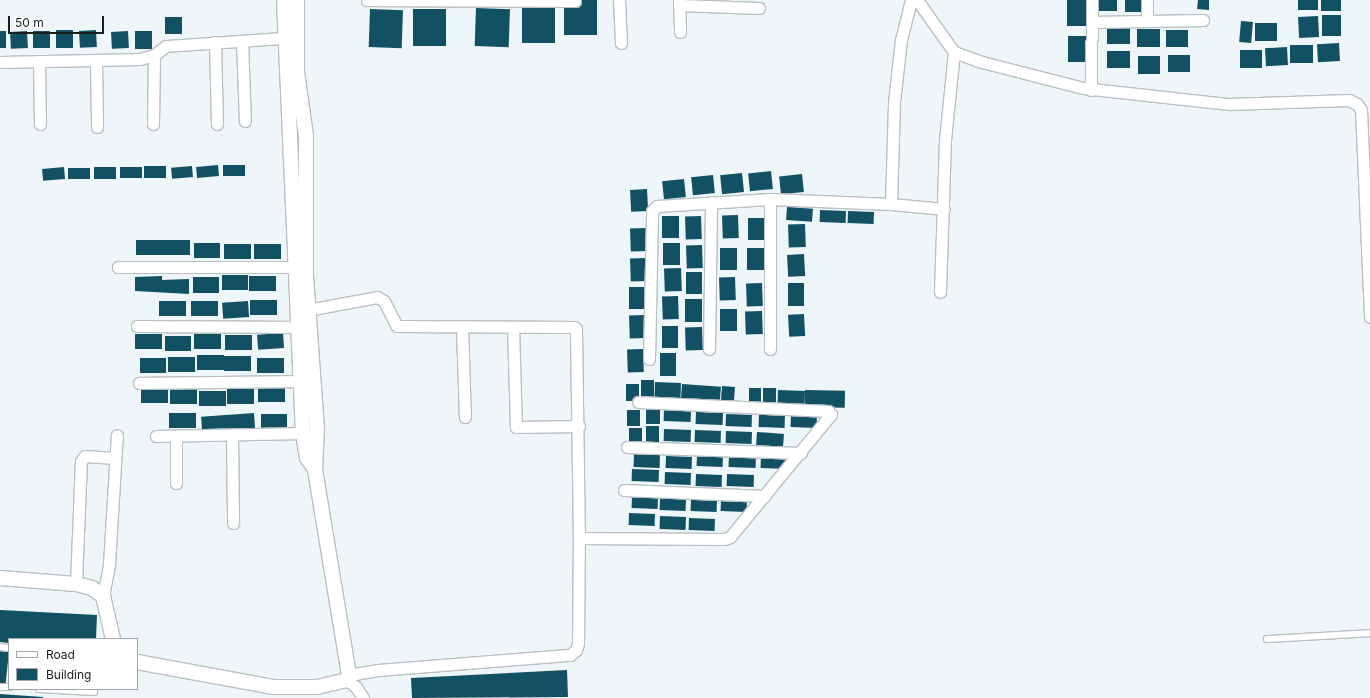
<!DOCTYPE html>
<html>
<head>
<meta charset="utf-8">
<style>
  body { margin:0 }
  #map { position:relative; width:1370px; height:698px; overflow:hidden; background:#eef6f9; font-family:Inter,sans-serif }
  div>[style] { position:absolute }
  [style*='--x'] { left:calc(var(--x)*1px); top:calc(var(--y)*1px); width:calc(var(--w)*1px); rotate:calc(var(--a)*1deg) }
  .building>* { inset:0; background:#125064; transform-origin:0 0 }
  .roads { filter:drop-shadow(1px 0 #b9c0c3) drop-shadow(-1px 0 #b9c0c3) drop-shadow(0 1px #b9c0c3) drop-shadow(0 -1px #b9c0c3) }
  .service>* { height:5.5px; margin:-2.75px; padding:0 2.75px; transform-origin:2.75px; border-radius:2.75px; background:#fff }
  .minor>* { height:11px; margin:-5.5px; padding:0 5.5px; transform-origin:5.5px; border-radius:5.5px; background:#fff }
  .tertiary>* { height:14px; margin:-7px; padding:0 7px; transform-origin:7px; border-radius:7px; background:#fff }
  span { translate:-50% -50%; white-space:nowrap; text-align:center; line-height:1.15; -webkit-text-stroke:4px #fff; paint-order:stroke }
  .legend { position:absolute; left:8px; top:638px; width:130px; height:52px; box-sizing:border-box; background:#fff; border:1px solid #a4a5a6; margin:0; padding:5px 7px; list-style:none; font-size:12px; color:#1c1f20 }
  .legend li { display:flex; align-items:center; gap:8px; height:20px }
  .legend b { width:20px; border:1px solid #a4a5a6 }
  .scale { position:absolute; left:8px; top:16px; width:96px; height:18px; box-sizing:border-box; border:2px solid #1c1f20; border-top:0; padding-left:5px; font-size:12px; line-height:14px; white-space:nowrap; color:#1c1f20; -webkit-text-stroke:3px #fff; paint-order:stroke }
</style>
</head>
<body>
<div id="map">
  <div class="building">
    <i style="left:564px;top:0;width:33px;height:35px"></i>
    <i style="left:1067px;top:0;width:19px;height:26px"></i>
    <i style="left:1098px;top:0;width:19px;height:11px"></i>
    <i style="left:1125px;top:0;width:19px;height:12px"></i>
    <i style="clip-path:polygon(1198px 0,1209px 0,1209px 10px,1197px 9px)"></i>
    <i style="left:1298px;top:0;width:20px;height:10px"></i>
    <i style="left:1321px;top:0;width:20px;height:11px"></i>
    <i style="left:522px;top:5px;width:33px;height:38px"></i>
    <i style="left:476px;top:8px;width:34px;height:38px;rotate:2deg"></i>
    <i style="left:370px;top:9px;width:33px;height:38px;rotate:2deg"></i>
    <i style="left:413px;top:9px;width:33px;height:37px"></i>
    <i style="left:1322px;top:15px;width:19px;height:21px"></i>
    <i style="left:1318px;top:16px;width:21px;height:20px;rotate:87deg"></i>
    <i style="left:165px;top:17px;width:17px;height:17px"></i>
    <i style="left:1241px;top:21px;width:12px;height:21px;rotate:5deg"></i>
    <i style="left:1255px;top:23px;width:22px;height:18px"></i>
    <i style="left:1130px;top:26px;width:18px;height:23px;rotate:90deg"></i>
    <i style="left:1160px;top:29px;width:18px;height:23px;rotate:90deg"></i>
    <i style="left:73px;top:30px;width:18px;height:17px;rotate:90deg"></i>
    <i style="left:96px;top:30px;width:17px;height:17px;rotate:87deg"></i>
    <i style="left:1166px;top:30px;width:22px;height:17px"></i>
    <i style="left:0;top:31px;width:6px;height:17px"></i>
    <i style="left:27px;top:31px;width:17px;height:17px;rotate:87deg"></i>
    <i style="left:33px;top:31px;width:17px;height:17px"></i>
    <i style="left:128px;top:31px;width:17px;height:17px;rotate:87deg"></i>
    <i style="left:135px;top:31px;width:17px;height:18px"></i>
    <i style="left:1068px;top:36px;width:19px;height:26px"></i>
    <i style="left:1339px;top:43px;width:18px;height:22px;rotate:87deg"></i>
    <i style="left:1313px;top:45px;width:18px;height:23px;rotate:90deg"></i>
    <i style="left:1287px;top:47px;width:18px;height:22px;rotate:87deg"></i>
    <i style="left:1240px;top:50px;width:22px;height:18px"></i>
    <i style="left:1130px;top:51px;width:17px;height:23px;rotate:90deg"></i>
    <i style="left:1168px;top:55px;width:22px;height:17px"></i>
    <i style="left:1160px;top:56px;width:18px;height:22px;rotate:90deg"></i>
    <i style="left:218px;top:165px;width:11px;height:22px;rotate:85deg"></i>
    <i style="left:245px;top:165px;width:11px;height:22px;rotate:90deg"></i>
    <i style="left:166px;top:166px;width:12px;height:22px;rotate:90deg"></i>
    <i style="left:192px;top:166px;width:11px;height:21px;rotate:85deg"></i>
    <i style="left:64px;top:167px;width:12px;height:22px;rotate:85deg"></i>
    <i style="left:116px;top:167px;width:12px;height:22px;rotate:90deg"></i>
    <i style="left:142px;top:167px;width:11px;height:22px;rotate:90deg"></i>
    <i style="left:90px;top:168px;width:11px;height:22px;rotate:90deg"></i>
    <i style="left:771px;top:171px;width:18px;height:23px;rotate:84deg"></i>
    <i style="left:742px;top:173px;width:19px;height:22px;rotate:84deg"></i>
    <i style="left:802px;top:174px;width:18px;height:23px;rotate:84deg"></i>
    <i style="left:713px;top:175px;width:18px;height:22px;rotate:84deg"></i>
    <i style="left:684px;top:179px;width:18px;height:22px;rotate:84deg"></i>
    <i style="left:647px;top:189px;width:22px;height:17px;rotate:87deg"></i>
    <i style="left:787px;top:207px;width:26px;height:13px;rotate:4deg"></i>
    <i style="left:820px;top:210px;width:26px;height:12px;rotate:2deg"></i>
    <i style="left:848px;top:211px;width:26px;height:12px;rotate:2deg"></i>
    <i style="left:738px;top:215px;width:23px;height:16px;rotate:88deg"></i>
    <i style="left:662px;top:216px;width:17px;height:22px"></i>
    <i style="left:701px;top:216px;width:23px;height:16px;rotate:88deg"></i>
    <i style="left:748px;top:218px;width:16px;height:22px"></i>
    <i style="left:805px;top:224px;width:23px;height:17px;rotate:88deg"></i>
    <i style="left:647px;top:228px;width:23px;height:17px;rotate:88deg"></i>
    <i style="left:190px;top:240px;width:15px;height:54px;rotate:90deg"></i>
    <i style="left:194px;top:243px;width:26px;height:15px"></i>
    <i style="left:663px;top:243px;width:17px;height:22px"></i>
    <i style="left:224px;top:244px;width:27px;height:15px"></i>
    <i style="left:254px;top:244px;width:27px;height:15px"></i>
    <i style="left:702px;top:245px;width:23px;height:16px;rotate:88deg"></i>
    <i style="left:720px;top:248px;width:17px;height:22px"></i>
    <i style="left:747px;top:248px;width:17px;height:22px"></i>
    <i style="left:804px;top:254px;width:22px;height:17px;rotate:87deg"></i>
    <i style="left:646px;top:258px;width:23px;height:16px;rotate:88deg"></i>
    <i style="left:681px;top:268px;width:23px;height:17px;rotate:88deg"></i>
    <i style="left:686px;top:272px;width:16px;height:22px"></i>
    <i style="left:222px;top:275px;width:26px;height:15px"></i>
    <i style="clip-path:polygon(162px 276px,162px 280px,189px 279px,189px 294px,135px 291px,135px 277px)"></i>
    <i style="left:249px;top:276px;width:27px;height:15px"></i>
    <i style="left:193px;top:277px;width:26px;height:16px"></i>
    <i style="left:735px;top:277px;width:23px;height:16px;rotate:88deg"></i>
    <i style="left:762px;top:283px;width:23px;height:16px;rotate:88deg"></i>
    <i style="left:788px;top:283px;width:16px;height:23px"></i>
    <i style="left:629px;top:287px;width:16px;height:22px"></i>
    <i style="left:678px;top:296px;width:23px;height:16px;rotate:88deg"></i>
    <i style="left:702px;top:299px;width:23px;height:17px;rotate:90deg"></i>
    <i style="left:250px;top:300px;width:27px;height:15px"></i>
    <i style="left:159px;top:301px;width:27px;height:15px"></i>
    <i style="left:191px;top:301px;width:27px;height:15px"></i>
    <i style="left:248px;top:301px;width:16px;height:26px;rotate:86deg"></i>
    <i style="left:737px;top:309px;width:22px;height:17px;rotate:90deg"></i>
    <i style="left:762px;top:311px;width:23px;height:17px;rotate:88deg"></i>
    <i style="left:804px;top:314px;width:22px;height:16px;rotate:87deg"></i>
    <i style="left:645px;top:315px;width:23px;height:16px;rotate:88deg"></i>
    <i style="left:662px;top:326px;width:16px;height:22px"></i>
    <i style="left:702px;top:327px;width:23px;height:17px;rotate:88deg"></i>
    <i style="left:283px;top:333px;width:15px;height:26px;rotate:86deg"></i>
    <i style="left:135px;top:334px;width:27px;height:15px"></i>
    <i style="left:194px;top:334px;width:27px;height:15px"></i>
    <i style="left:225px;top:335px;width:27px;height:15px"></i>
    <i style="left:165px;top:336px;width:26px;height:15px"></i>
    <i style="left:643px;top:349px;width:23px;height:16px;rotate:88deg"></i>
    <i style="left:660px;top:353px;width:16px;height:23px"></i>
    <i style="left:197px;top:355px;width:27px;height:15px"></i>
    <i style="left:224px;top:356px;width:27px;height:15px"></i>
    <i style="left:168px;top:357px;width:27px;height:15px"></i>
    <i style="left:140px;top:358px;width:26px;height:15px"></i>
    <i style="left:257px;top:358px;width:27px;height:15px"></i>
    <i style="left:641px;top:380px;width:13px;height:17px"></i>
    <i style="left:655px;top:382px;width:26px;height:17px;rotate:2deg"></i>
    <i style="left:626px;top:384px;width:13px;height:17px"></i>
    <i style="left:682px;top:384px;width:39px;height:17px;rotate:4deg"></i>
    <i style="left:722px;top:386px;width:13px;height:17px;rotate:4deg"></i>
    <i style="left:285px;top:387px;width:15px;height:27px;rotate:90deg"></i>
    <i style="left:141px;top:388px;width:27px;height:15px"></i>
    <i style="left:749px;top:388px;width:12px;height:17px"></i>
    <i style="left:763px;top:388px;width:13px;height:17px"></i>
    <i style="left:170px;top:389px;width:27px;height:15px"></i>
    <i style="left:227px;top:389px;width:27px;height:15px"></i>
    <i style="left:778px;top:390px;width:27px;height:17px;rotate:2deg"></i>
    <i style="left:805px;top:390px;width:40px;height:17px;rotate:1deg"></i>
    <i style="left:199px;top:391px;width:27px;height:15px"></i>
    <i style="left:646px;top:407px;width:14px;height:17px"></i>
    <i style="left:664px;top:409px;width:27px;height:12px;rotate:2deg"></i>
    <i style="left:627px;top:410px;width:13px;height:16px"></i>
    <i style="left:696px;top:412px;width:27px;height:12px;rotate:2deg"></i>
    <i style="left:169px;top:413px;width:27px;height:15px"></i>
    <i style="left:254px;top:413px;width:15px;height:53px;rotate:86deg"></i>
    <i style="left:261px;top:414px;width:26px;height:15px"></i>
    <i style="left:726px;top:414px;width:26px;height:12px;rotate:2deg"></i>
    <i style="left:759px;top:414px;width:26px;height:13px;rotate:2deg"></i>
    <i style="left:791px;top:414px;width:26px;height:13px;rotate:2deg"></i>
    <i style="left:646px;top:426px;width:13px;height:17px"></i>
    <i style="left:629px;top:428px;width:13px;height:16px"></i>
    <i style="left:664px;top:429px;width:27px;height:12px;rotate:2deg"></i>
    <i style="left:695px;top:430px;width:26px;height:12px;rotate:2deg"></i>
    <i style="left:726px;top:431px;width:26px;height:12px;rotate:2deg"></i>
    <i style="left:757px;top:432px;width:27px;height:13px;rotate:4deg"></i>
    <i style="left:634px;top:454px;width:26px;height:13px;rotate:2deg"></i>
    <i style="left:697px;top:454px;width:26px;height:12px;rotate:2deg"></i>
    <i style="left:729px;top:454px;width:27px;height:13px;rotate:2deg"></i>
    <i style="left:761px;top:455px;width:26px;height:13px;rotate:2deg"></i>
    <i style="left:666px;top:456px;width:26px;height:12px;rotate:2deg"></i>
    <i style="left:632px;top:469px;width:27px;height:12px;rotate:2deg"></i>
    <i style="left:665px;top:472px;width:26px;height:12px;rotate:2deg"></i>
    <i style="left:696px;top:474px;width:26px;height:12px;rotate:2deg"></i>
    <i style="left:727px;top:474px;width:27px;height:12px;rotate:2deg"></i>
    <i style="left:632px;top:496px;width:26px;height:12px;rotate:2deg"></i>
    <i style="left:660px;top:498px;width:26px;height:12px;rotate:2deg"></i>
    <i style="left:691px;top:499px;width:26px;height:12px;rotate:2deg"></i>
    <i style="left:721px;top:499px;width:26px;height:12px;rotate:2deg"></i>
    <i style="left:629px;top:513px;width:26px;height:12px;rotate:2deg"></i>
    <i style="left:660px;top:516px;width:26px;height:13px;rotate:2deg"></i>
    <i style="left:689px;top:518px;width:26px;height:12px;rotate:2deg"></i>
    <i style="clip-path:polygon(0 610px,97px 615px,96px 639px,9px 639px,9px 643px,0 642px)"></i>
    <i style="left:0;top:651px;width:9px;height:33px;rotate:6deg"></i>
    <i style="clip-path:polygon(567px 670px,568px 697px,412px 698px,411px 678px)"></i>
    <i style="clip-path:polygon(0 694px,43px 697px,43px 698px,0 698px)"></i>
  </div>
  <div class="roads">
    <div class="service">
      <i style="--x:1267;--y:639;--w:103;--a:-3.3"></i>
      <i style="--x:0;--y:647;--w:9;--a:6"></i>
      <i style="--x:0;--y:687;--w:9;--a:0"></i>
      <i style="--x:39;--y:689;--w:55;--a:3.1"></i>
    </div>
    <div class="minor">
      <i style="--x:367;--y:0;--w:208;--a:0.3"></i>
      <i style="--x:619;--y:0;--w:43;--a:87.3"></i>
      <i style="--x:679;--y:0;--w:32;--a:88"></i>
      <i style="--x:917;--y:0;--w:64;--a:54.6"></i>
      <i style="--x:954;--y:52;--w:30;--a:20"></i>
      <i style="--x:982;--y:62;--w:104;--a:14.4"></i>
      <i style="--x:1083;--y:88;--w:147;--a:6.3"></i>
      <i style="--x:1229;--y:104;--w:120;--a:-1.9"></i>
      <i style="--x:1349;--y:100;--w:9;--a:27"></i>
      <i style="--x:1357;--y:104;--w:7;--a:56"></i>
      <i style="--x:1361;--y:110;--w:207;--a:87.5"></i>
      <i style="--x:1147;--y:0;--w:21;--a:90"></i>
      <i style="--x:679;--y:5;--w:80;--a:2.1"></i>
      <i style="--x:1092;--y:22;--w:111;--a:-1"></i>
      <i style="--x:242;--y:41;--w:80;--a:87.9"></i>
      <i style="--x:215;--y:42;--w:82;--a:88.6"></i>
      <i style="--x:96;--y:60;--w:67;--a:89.1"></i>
      <i style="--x:39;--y:61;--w:63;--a:89.1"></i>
      <i style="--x:0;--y:62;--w:140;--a:-1.2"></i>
      <i style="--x:140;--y:59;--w:15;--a:-16"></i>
      <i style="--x:154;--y:55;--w:15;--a:-37"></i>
      <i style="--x:166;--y:46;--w:118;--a:-3.9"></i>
      <i style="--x:1091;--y:90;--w:90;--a:-89.4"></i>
      <i style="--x:153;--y:124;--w:69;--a:-89.2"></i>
      <i style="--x:770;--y:199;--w:150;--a:90"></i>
      <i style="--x:891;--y:204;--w:102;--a:-88.3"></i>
      <i style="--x:894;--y:102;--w:62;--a:-83.6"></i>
      <i style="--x:901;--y:40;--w:41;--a:-76"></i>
      <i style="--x:118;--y:267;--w:177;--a:0"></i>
      <i style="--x:940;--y:292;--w:152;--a:-88.1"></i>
      <i style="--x:945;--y:140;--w:88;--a:-84.2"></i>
      <i style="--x:307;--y:310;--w:71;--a:-10.5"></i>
      <i style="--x:377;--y:297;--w:8;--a:30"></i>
      <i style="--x:384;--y:301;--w:28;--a:63"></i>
      <i style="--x:397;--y:326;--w:177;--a:0.3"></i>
      <i style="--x:574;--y:327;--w:3;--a:45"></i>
      <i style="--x:576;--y:329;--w:209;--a:89.2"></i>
      <i style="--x:137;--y:326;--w:161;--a:0.4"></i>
      <i style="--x:462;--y:327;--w:90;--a:88.1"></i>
      <i style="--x:513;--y:327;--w:100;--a:88.3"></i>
      <i style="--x:516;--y:427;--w:63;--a:-0.9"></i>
      <i style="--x:709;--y:349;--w:147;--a:-89.2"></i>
      <i style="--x:649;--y:359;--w:148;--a:-88.8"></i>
      <i style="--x:652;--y:211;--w:7;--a:-45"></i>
      <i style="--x:657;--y:206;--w:113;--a:-3.5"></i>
      <i style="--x:770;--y:199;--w:121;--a:2.4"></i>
      <i style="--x:891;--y:204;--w:53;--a:5.4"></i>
      <i style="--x:139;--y:383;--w:161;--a:-0.7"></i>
      <i style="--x:232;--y:435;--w:88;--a:89.3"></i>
      <i style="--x:156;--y:436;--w:147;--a:-1.2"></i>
      <i style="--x:627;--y:447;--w:174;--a:2"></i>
      <i style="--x:176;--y:483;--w:47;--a:-90"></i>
      <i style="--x:624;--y:490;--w:141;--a:2.4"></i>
      <i style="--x:76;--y:584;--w:123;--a:-87.7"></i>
      <i style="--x:81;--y:461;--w:6;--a:-51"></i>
      <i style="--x:85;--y:456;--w:30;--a:4"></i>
      <i style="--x:103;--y:596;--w:33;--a:-79"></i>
      <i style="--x:109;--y:564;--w:129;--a:-86.5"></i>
      <i style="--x:349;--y:675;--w:29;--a:-10"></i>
      <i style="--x:378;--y:670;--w:193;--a:-4.5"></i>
      <i style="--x:570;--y:655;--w:8;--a:-40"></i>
      <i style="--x:576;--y:650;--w:7;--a:-74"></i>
      <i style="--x:578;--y:643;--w:105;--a:-89.5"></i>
      <i style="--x:579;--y:538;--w:145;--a:0.4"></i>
      <i style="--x:724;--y:539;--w:6;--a:-18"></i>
      <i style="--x:730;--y:537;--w:159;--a:-50.6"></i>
      <i style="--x:831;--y:414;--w:4;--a:-135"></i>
      <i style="--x:828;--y:411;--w:190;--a:-177.3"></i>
      <i style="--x:347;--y:680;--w:11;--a:38"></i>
      <i style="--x:356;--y:687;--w:13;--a:58"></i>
    </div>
    <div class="tertiary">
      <i style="--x:284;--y:0;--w:433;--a:87.5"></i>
      <i style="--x:303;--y:433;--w:25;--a:81"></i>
      <i style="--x:307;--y:458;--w:14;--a:54"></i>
      <i style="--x:0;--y:578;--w:76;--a:4.5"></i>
      <i style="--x:76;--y:584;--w:16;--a:14"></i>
      <i style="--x:92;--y:588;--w:14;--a:36"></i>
      <i style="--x:103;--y:596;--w:44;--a:76.9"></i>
      <i style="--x:137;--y:662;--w:138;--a:10.4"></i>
      <i style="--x:273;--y:687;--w:44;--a:0"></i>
      <i style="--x:317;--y:687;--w:31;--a:-13"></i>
      <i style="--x:347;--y:680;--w:5;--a:-68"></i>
      <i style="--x:349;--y:675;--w:209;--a:-99.4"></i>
      <i style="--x:315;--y:469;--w:40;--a:-87.1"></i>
      <i style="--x:317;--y:429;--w:154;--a:-94.1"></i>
      <i style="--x:306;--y:275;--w:139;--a:-90"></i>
      <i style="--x:306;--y:136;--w:65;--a:-98"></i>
      <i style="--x:297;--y:72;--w:72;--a:-90"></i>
    </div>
  </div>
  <ul class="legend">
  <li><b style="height:5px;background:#fff"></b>Road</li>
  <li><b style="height:11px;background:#125064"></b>Building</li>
  </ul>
  <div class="scale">50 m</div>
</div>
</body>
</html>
